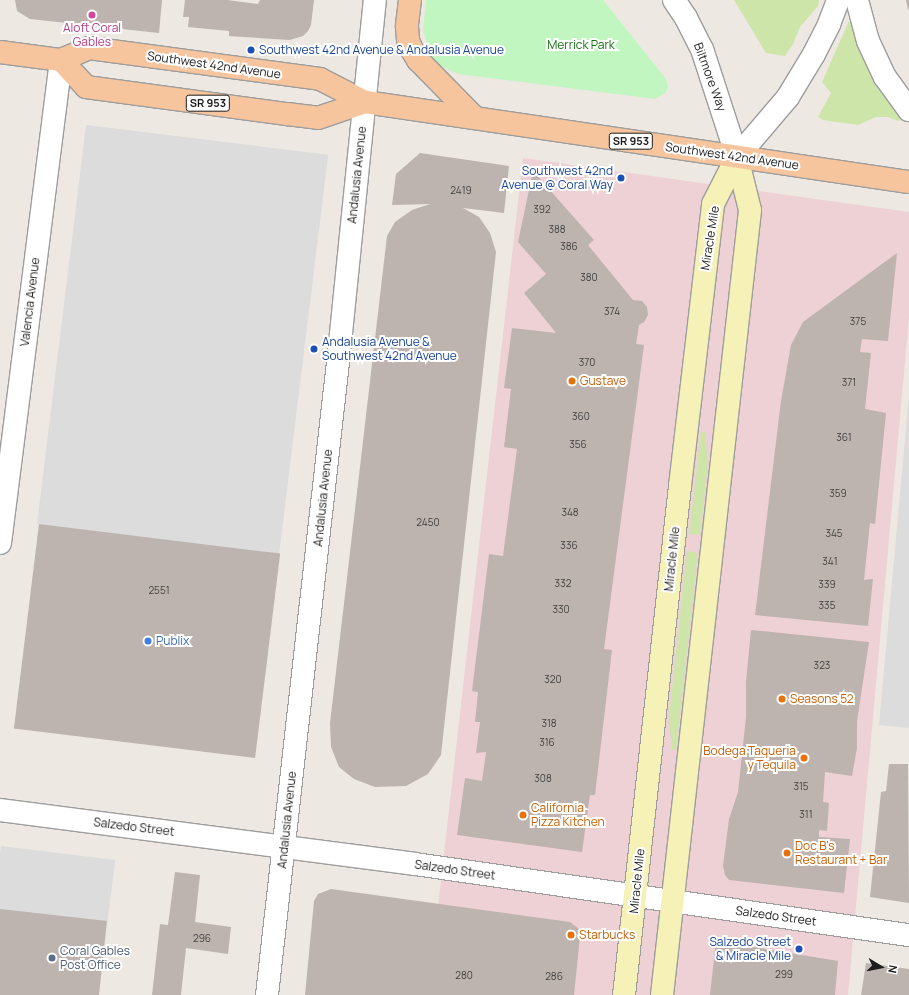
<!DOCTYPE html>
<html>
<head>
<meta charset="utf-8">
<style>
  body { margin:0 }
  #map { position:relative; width:909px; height:995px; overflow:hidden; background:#ede8e2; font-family:Manrope,sans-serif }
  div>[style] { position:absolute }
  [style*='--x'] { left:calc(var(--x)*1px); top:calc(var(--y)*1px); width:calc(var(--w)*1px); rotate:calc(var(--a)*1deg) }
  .commercial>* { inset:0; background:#edd1d4 }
  .grass>* { inset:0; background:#cee5aa }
  .park>* { inset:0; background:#c2f6c0 }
  .parking>* { inset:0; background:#dcdcdc; transform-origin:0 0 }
  .building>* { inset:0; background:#bdb3af; transform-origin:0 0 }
  .roads { filter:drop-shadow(1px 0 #9d9d9d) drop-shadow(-1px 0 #9d9d9d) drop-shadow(0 1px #9d9d9d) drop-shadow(0 -1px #9d9d9d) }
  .minor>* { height:22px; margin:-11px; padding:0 11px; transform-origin:11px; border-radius:11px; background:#fff }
  .tertiary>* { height:22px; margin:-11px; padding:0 11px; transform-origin:11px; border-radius:11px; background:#fff }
  .secondary>* { height:22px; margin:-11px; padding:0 11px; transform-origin:11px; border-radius:11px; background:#f5f1b7 }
  .primary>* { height:22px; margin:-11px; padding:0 11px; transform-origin:11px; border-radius:11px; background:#f6c59d }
  .dots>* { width:11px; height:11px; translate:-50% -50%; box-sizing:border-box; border:2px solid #fff; border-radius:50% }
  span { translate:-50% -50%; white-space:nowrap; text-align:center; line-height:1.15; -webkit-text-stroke:4px #fff; paint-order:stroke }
  .number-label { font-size:10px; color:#444241 }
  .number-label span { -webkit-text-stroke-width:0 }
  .shield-label span { padding:1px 3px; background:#fff; border:1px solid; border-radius:3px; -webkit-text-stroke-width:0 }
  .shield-label { font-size:11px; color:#1c1c1c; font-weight:700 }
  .hotel-label { font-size:12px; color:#b23c85 }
  .park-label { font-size:12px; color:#157211 }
  .transit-label { font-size:12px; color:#164399 }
  .left { translate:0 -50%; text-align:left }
  .right { translate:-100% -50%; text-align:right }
  .street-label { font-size:12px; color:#1c1c1c }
  .food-label { font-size:12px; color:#c56008 }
  .shop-label { font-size:12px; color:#366cbe }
  .service-label { font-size:12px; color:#4e5e75 }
  .north { position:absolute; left:861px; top:947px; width:40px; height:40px; -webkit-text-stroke:3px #fff; paint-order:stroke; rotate:100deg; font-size:11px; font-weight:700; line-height:16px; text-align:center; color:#1c1c1c }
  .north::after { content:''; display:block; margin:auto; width:14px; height:18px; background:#1c1c1c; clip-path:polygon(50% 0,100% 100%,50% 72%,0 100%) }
</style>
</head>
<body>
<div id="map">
  <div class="commercial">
    <i style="clip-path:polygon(523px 158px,909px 212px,909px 317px,848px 995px,428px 995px)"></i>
  </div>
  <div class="grass">
    <i style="clip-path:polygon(734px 0,819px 0,818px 6px,800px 27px,793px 44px,785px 56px,766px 53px)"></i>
    <i style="clip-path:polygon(849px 21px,852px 23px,868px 69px,876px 84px,900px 119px,899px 121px,888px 117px,876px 117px,858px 125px,823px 120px,818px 117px,831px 93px,822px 82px)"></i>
    <i style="clip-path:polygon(701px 432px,705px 432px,708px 463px,700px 535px,689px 534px)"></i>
    <i style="clip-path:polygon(687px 551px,698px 553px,676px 750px,672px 750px,669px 717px)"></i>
  </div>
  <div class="park">
    <i style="clip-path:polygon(426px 0,603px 0,666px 79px,668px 88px,665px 93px,655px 99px,458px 74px,440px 66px,432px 57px,423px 31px)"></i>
  </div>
  <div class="parking">
    <i style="left:86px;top:125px;width:244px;height:402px;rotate:7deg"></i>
    <i style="clip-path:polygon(909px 396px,909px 728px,879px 725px)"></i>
    <i style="left:1px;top:846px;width:115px;height:63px;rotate:7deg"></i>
  </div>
  <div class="building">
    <i style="clip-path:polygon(15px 0,162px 0,159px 33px,30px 19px,17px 11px)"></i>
    <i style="clip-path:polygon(185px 0,227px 0,258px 4px,260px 0,314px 0,311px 25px,308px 31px,303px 36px,290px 40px,229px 36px,229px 31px,188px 27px,189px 17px,183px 17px)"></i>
    <i style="clip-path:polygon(906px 0,909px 0,909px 9px,908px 10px)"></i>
    <i style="clip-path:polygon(420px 153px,509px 166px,504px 213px,463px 208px,479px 217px,490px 233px,496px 252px,441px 755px,428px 774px,406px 786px,375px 787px,354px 779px,339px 767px,331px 747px,330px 723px,387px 236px,395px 222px,412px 210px,430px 204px,392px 205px,396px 174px)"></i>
    <i style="clip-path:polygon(533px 171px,594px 240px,588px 245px,633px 300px,642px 301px,647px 307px,648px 315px,644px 322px,639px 325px,636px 344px,644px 345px,604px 649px,612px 650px,595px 795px,590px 795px,582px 852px,457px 835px,465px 778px,482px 781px,486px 752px,476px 753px,480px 722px,475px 722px,478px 692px,472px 691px,489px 554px,503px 556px,517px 449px,504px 447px,511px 389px,504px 388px,512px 328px,556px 333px,524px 293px,546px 274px,518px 242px)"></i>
    <i style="clip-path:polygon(897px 253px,888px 341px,862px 339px,860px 352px,871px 353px,865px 409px,886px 413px,875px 524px,870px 523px,864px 580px,873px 579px,868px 626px,755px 615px,781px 401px,791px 345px,803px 322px)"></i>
    <i style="left:39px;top:524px;width:243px;height:206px;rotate:7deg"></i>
    <i style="clip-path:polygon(751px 630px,869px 642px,857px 721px,857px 748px,852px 776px,825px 772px,823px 802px,829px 803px,827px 831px,819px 830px,819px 837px,850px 839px,844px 893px,729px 880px,725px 875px,723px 866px,729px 819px,738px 792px,746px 717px,746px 682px)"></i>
    <i style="clip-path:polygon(908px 760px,909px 903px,870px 897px,881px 792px,886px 791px,889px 764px,908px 764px)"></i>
    <i style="clip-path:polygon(175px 872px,200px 875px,195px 922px,231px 927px,228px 954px,186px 948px,181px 995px,152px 995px,160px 924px,168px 925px)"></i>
    <i style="clip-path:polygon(331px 889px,570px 922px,578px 928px,580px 936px,574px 995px,305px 995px,314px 901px,318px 894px)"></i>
    <i style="clip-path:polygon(0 909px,107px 921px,99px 995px,0 995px)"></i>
    <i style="clip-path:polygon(716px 941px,838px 961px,835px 995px,710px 995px)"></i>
    <i style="clip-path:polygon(866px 963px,909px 969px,909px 995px,861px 995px)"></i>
  </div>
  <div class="roads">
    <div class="minor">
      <i style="--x:0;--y:543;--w:487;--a:-82.8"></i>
      <i style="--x:0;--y:810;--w:418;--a:7.4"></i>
      <i style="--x:415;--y:864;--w:499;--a:8.2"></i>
    </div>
    <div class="tertiary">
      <i style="--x:674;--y:0;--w:22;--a:56"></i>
      <i style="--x:686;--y:18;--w:35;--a:63"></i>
      <i style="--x:702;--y:49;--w:114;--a:72"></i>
      <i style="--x:857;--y:0;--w:42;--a:75"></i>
      <i style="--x:868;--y:41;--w:40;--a:65"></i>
      <i style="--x:885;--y:77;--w:41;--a:54"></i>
      <i style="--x:737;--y:157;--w:79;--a:-49.6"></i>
      <i style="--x:788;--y:97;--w:50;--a:-58.8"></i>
      <i style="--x:814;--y:54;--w:34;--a:-63"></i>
      <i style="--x:829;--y:24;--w:26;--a:-69"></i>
      <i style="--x:267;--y:995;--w:646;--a:-83.6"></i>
      <i style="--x:339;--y:353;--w:355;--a:-84.2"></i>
    </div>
    <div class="secondary">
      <i style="--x:624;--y:995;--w:512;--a:-83.72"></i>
      <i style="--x:680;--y:486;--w:284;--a:-83.3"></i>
      <i style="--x:713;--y:204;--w:53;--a:-62.9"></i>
      <i style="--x:662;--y:995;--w:790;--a:-83.6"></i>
      <i style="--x:750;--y:210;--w:55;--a:-103.8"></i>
    </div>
    <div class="primary">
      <i style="--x:410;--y:0;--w:26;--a:97"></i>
      <i style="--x:407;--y:26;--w:14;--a:86"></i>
      <i style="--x:408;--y:40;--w:11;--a:68"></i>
      <i style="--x:412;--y:50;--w:12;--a:59"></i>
      <i style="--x:418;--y:60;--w:81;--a:45.5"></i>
      <i style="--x:0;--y:52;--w:62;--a:7.5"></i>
      <i style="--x:61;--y:60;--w:30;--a:-23"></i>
      <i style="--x:89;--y:48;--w:233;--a:7.6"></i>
      <i style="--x:320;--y:79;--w:51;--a:27.1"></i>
      <i style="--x:365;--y:102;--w:550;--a:8.37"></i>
      <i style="--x:61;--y:60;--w:37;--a:47"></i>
      <i style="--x:86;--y:87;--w:203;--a:7.7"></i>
      <i style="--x:287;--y:114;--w:31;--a:7"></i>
      <i style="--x:318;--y:118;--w:50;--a:-18.8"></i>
    </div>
  </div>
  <div class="dots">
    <i style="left:92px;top:15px;background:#d1479c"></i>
    <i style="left:251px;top:50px;background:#1a4fb4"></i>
    <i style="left:621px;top:178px;background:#1a4fb4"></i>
    <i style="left:314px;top:349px;background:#1a4fb4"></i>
    <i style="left:572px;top:381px;background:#e8710a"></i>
    <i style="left:148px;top:641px;background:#3f7fe0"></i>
    <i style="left:782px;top:699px;background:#e8710a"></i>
    <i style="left:804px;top:758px;background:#e8710a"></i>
    <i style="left:523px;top:815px;background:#e8710a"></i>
    <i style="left:787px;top:853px;background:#e8710a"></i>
    <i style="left:571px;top:935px;background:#e8710a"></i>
    <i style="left:799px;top:949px;background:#1a4fb4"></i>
    <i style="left:52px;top:958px;background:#5c6f8a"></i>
  </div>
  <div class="number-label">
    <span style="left:461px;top:191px">2419</span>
    <span style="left:542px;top:210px">392</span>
    <span style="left:557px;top:230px">388</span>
    <span style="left:569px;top:247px">386</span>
    <span style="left:589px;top:278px">380</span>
    <span style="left:612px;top:312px">374</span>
    <span style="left:858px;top:322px">375</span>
    <span style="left:587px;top:363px">370</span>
    <span style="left:849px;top:383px">371</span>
    <span style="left:581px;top:417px">360</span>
    <span style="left:844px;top:438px">361</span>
    <span style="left:578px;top:445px">356</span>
    <span style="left:838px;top:494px">359</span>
    <span style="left:570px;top:513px">348</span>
    <span style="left:428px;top:523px">2450</span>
    <span style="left:834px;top:534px">345</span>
    <span style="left:569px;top:546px">336</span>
    <span style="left:830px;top:562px">341</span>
    <span style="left:563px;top:584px">332</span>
    <span style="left:827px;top:585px">339</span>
    <span style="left:159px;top:591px">2551</span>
    <span style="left:827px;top:606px">335</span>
    <span style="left:561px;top:610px">330</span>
    <span style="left:822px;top:666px">323</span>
    <span style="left:553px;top:680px">320</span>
    <span style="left:549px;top:724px">318</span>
    <span style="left:547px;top:743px">316</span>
    <span style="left:543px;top:779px">308</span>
    <span style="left:801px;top:787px">315</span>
    <span style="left:806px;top:815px">311</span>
    <span style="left:202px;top:939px">296</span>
    <span style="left:784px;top:975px">299</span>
    <span style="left:464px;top:976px">280</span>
    <span style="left:554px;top:977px">286</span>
  </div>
  <div class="shield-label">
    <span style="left:208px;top:103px">SR 953</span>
    <span style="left:631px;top:141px">SR 953</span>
  </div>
  <div class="hotel-label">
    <span style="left:92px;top:35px">Aloft Coral<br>Gables</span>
  </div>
  <div class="park-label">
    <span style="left:581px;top:45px">Merrick Park</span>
  </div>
  <div class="transit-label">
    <span class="left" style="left:259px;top:50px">Southwest 42nd Avenue &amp; Andalusia Avenue</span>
    <span class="right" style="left:613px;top:178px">Southwest 42nd<br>Avenue @ Coral Way</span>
    <span class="left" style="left:322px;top:349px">Andalusia Avenue &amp;<br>Southwest 42nd Avenue</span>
    <span class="right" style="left:791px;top:949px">Salzedo Street<br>&amp; Miracle Mile</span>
  </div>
  <div class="street-label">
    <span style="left:214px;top:65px;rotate:8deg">Southwest 42nd Avenue</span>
    <span style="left:710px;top:77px;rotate:70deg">Biltmore Way</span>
    <span style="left:732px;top:156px;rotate:8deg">Southwest 42nd Avenue</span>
    <span style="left:357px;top:175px;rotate:-84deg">Andalusia Avenue</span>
    <span style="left:710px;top:238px;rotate:-81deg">Miracle Mile</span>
    <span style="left:30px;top:302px;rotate:-83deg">Valencia Avenue</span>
    <span style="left:323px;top:498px;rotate:-84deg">Andalusia Avenue</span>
    <span style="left:672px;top:559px;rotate:-84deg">Miracle Mile</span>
    <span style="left:287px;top:820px;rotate:-84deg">Andalusia Avenue</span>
    <span style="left:134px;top:827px;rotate:7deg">Salzedo Street</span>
    <span style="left:455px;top:870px;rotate:8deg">Salzedo Street</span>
    <span style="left:637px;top:881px;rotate:-84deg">Miracle Mile</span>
    <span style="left:776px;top:916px;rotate:8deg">Salzedo Street</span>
  </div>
  <div class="food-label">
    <span class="left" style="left:580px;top:381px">Gustave</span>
    <span class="left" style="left:790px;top:699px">Seasons 52</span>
    <span class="right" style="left:796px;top:758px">Bodega Taqueria<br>y Tequila</span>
    <span class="left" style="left:531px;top:815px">California<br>Pizza Kitchen</span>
    <span class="left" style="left:795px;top:853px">Doc B's<br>Restaurant + Bar</span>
    <span class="left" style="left:579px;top:935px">Starbucks</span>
  </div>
  <div class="shop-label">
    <span class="left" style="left:156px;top:641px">Publix</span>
  </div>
  <div class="service-label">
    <span class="left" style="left:60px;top:958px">Coral Gables<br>Post Office</span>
  </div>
  <div class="north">N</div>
</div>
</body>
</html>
